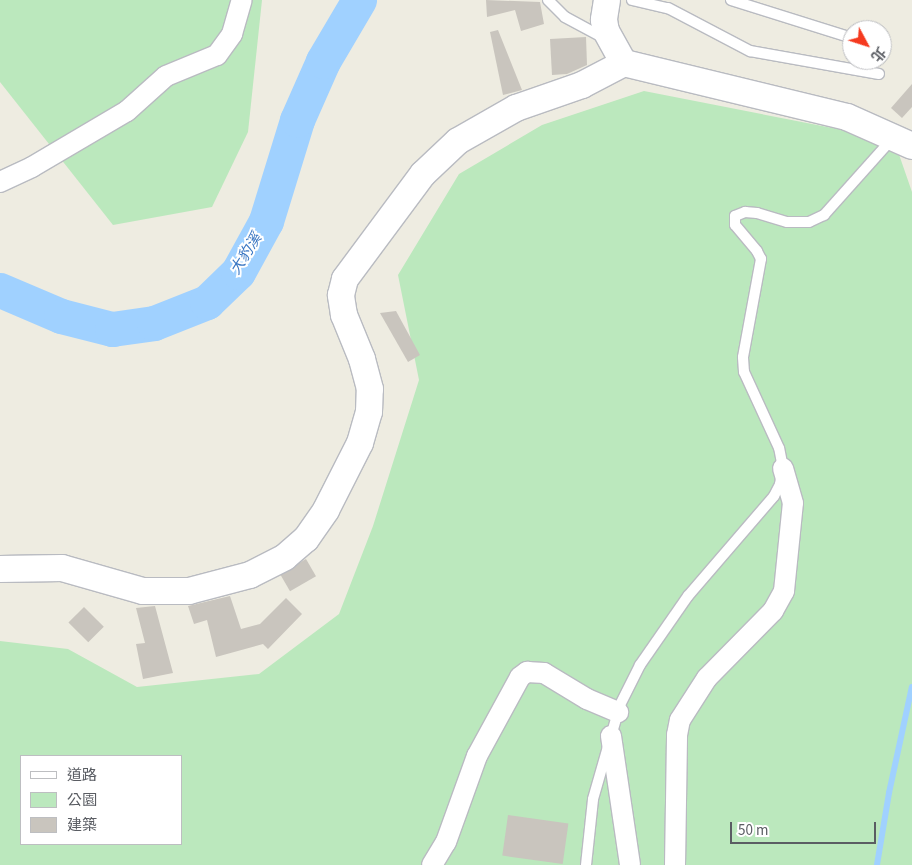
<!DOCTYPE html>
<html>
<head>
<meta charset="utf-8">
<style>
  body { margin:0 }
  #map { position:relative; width:912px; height:865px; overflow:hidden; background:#eeece1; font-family:"Source Sans 3","Noto Sans TC",sans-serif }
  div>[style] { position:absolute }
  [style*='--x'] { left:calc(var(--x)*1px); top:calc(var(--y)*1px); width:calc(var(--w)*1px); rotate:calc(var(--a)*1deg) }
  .green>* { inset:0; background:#bbe8bd }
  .stream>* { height:5.5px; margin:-2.75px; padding:0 2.75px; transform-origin:2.75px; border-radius:2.75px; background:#a0d1ff }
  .river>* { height:35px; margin:-17.5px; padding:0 17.5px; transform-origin:17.5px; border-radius:17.5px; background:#a0d1ff }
  .building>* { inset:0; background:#c9c5be; transform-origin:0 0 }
  .roads { filter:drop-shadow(1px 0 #b9bbc1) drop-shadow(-1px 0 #b9bbc1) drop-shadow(0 1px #b9bbc1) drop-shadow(0 -1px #b9bbc1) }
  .service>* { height:10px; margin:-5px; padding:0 5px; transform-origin:5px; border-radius:5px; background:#fff }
  .minor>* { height:20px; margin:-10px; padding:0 10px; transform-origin:10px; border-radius:10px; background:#fff }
  .tertiary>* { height:26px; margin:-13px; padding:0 13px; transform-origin:13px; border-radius:13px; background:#fff }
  span { translate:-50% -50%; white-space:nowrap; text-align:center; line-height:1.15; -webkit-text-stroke:4px #fff; paint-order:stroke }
  .water-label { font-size:15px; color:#3875c2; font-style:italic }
  .legend { position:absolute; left:20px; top:755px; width:162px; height:90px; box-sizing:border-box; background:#fff; border:1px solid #bdbec1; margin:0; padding:6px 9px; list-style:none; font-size:15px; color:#5a5d63 }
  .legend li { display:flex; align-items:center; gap:10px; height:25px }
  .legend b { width:25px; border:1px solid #bdbec1 }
  .north { position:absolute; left:842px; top:20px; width:50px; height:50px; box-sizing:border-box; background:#fff; border:1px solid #bdbec1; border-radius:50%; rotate:130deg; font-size:14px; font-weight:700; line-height:20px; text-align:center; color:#5a5d63 }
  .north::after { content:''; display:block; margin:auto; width:18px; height:22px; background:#f53a1f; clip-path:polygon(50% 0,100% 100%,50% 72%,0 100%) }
  .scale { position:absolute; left:730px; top:822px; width:146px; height:22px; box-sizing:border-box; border:2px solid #5a5d63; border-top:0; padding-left:6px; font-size:15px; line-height:18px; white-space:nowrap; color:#5a5d63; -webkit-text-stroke:4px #fff; paint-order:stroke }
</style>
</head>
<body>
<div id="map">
  <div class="green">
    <i style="clip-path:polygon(0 0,262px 0,248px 132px,212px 207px,113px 225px,0 82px)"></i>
    <i style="clip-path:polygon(evenodd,644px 91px,894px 140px,912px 192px,912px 865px,0 865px,0 641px,68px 649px,137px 687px,259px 674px,339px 614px,373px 526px,419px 380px,398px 275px,459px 174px,542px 125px,644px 91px,21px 756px,181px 756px,181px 844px,21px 844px,21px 756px)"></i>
  </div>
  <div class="stream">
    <i style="--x:347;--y:0;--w:9;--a:36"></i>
    <i style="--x:877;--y:865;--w:73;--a:-80.5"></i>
    <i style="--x:889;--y:793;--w:108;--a:-77.8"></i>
  </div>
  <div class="river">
    <i style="--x:0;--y:290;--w:66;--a:23.1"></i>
    <i style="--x:61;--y:316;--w:53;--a:14.3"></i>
    <i style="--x:112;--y:329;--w:42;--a:-8.1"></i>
    <i style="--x:154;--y:323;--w:57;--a:-21.6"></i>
    <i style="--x:207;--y:302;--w:43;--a:-44.1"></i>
    <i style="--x:238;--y:272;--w:58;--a:-61.2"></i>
    <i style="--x:266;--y:221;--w:106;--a:-72.9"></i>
    <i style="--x:297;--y:120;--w:64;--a:-66.2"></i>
    <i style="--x:323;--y:61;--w:71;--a:-59.5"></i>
  </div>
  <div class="building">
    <i style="clip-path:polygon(486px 0,540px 2px,544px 24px,521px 31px,515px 10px,487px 17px)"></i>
    <i style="clip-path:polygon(498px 30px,522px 90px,503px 95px,490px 32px)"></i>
    <i style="clip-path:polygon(586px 37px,587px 65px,567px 74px,552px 75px,550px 39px)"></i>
    <i style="clip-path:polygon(912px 84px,912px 107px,902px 118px,891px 108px)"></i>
    <i style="clip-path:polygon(396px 311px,420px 355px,408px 362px,380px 313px)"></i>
    <i style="left:306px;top:559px;width:20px;height:30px;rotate:60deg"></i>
    <i style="clip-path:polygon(230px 596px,241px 629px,260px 624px,286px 598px,302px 614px,268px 649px,263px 644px,216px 657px,207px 620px,194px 624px,188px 606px)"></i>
    <i style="clip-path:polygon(155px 606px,173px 673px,143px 679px,136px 644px,145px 643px,136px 608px)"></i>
    <i style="left:84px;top:607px;width:28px;height:22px;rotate:45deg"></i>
    <i style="left:508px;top:815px;width:61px;height:41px;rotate:8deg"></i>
  </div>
  <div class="roads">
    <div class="service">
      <i style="--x:548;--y:0;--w:24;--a:45"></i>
      <i style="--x:565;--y:17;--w:44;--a:28.3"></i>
      <i style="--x:632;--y:0;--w:37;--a:13"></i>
      <i style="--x:668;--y:8;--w:93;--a:27.7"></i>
      <i style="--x:750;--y:51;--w:131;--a:10.1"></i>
      <i style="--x:731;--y:0;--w:127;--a:17.4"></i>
      <i style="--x:882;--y:48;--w:3;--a:18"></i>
      <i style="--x:586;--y:865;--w:66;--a:-83.9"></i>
      <i style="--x:593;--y:799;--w:98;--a:-74"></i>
      <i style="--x:620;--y:705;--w:45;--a:-63.4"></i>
      <i style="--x:640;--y:665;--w:84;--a:-55.2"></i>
      <i style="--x:688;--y:596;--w:132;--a:-49.3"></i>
      <i style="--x:774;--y:496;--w:13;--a:-63"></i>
      <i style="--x:780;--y:484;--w:16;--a:-79"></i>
      <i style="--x:783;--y:468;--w:20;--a:-101"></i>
      <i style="--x:779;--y:448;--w:84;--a:-114.7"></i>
      <i style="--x:744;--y:372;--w:15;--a:-94"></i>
      <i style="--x:743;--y:357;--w:100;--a:-79.6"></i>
      <i style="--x:761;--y:259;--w:9;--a:-117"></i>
      <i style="--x:757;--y:251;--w:34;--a:-130"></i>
      <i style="--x:735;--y:225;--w:9;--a:-90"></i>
      <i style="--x:735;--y:216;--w:11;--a:-22"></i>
      <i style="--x:745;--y:212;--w:12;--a:5"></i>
      <i style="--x:757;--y:213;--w:31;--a:17"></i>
      <i style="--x:787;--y:222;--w:22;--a:0"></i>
      <i style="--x:809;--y:222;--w:17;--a:-25"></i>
      <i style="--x:824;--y:215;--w:102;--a:-48.2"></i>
    </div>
    <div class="minor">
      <i style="--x:0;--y:182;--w:35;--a:-25"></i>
      <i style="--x:32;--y:167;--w:110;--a:-30.5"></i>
      <i style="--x:127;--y:111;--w:52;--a:-41.9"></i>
      <i style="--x:166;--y:76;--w:55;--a:-22.4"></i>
      <i style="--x:217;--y:55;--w:26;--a:-54"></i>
      <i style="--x:232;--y:34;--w:35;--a:-74"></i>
      <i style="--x:611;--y:736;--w:130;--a:81.6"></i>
      <i style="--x:432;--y:865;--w:27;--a:-59"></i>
      <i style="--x:446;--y:842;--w:91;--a:-70.2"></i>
      <i style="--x:477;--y:756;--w:90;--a:-61.4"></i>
      <i style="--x:520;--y:677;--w:9;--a:-36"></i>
      <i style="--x:527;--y:672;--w:17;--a:3"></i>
      <i style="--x:544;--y:673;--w:50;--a:31.2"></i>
      <i style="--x:587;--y:699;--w:34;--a:23"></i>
      <i style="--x:675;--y:865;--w:130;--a:-89.1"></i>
      <i style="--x:677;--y:735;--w:15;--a:-79"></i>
      <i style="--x:680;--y:720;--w:50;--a:-57.3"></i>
      <i style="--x:707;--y:678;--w:94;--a:-45.4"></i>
      <i style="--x:773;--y:611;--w:23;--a:-61"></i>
      <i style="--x:784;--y:591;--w:88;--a:-84.2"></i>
      <i style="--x:793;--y:503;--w:36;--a:-106"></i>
    </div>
    <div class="tertiary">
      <i style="--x:607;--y:0;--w:20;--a:99"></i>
      <i style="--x:604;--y:20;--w:11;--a:80"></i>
      <i style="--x:606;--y:31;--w:37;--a:61"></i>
      <i style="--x:0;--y:569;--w:62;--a:-0.9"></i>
      <i style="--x:62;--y:568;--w:84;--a:15.9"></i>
      <i style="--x:143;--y:591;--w:46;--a:0"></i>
      <i style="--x:189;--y:591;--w:63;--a:-14.7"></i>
      <i style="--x:250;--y:575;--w:39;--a:-27"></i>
      <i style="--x:285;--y:557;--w:28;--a:-41"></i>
      <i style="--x:306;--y:539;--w:35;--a:-55"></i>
      <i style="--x:326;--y:510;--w:75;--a:-63.1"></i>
      <i style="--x:360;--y:443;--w:32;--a:-74"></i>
      <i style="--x:369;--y:412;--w:23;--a:-88"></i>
      <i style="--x:370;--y:389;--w:31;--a:-105"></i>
      <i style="--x:362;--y:359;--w:48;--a:-112.2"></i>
      <i style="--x:344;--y:315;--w:20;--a:-99"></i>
      <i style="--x:341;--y:295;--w:16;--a:-76"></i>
      <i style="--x:345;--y:279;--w:131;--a:-53.4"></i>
      <i style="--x:423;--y:174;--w:48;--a:-43.3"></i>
      <i style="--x:458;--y:141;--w:67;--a:-29.6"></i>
      <i style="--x:516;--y:108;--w:70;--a:-19.2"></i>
      <i style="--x:582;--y:85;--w:47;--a:-27.6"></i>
      <i style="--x:624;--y:63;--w:229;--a:13.6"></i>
      <i style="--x:847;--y:117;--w:71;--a:24"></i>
    </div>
  </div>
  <div class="water-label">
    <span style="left:246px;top:254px;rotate:-58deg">大豹溪</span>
  </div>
  <ul class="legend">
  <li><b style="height:6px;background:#fff"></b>道路</li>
  <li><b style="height:14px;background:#bbe8bd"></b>公園</li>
  <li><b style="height:14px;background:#c9c5be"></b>建築</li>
  </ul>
  <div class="north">北</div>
  <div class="scale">50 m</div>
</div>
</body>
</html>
